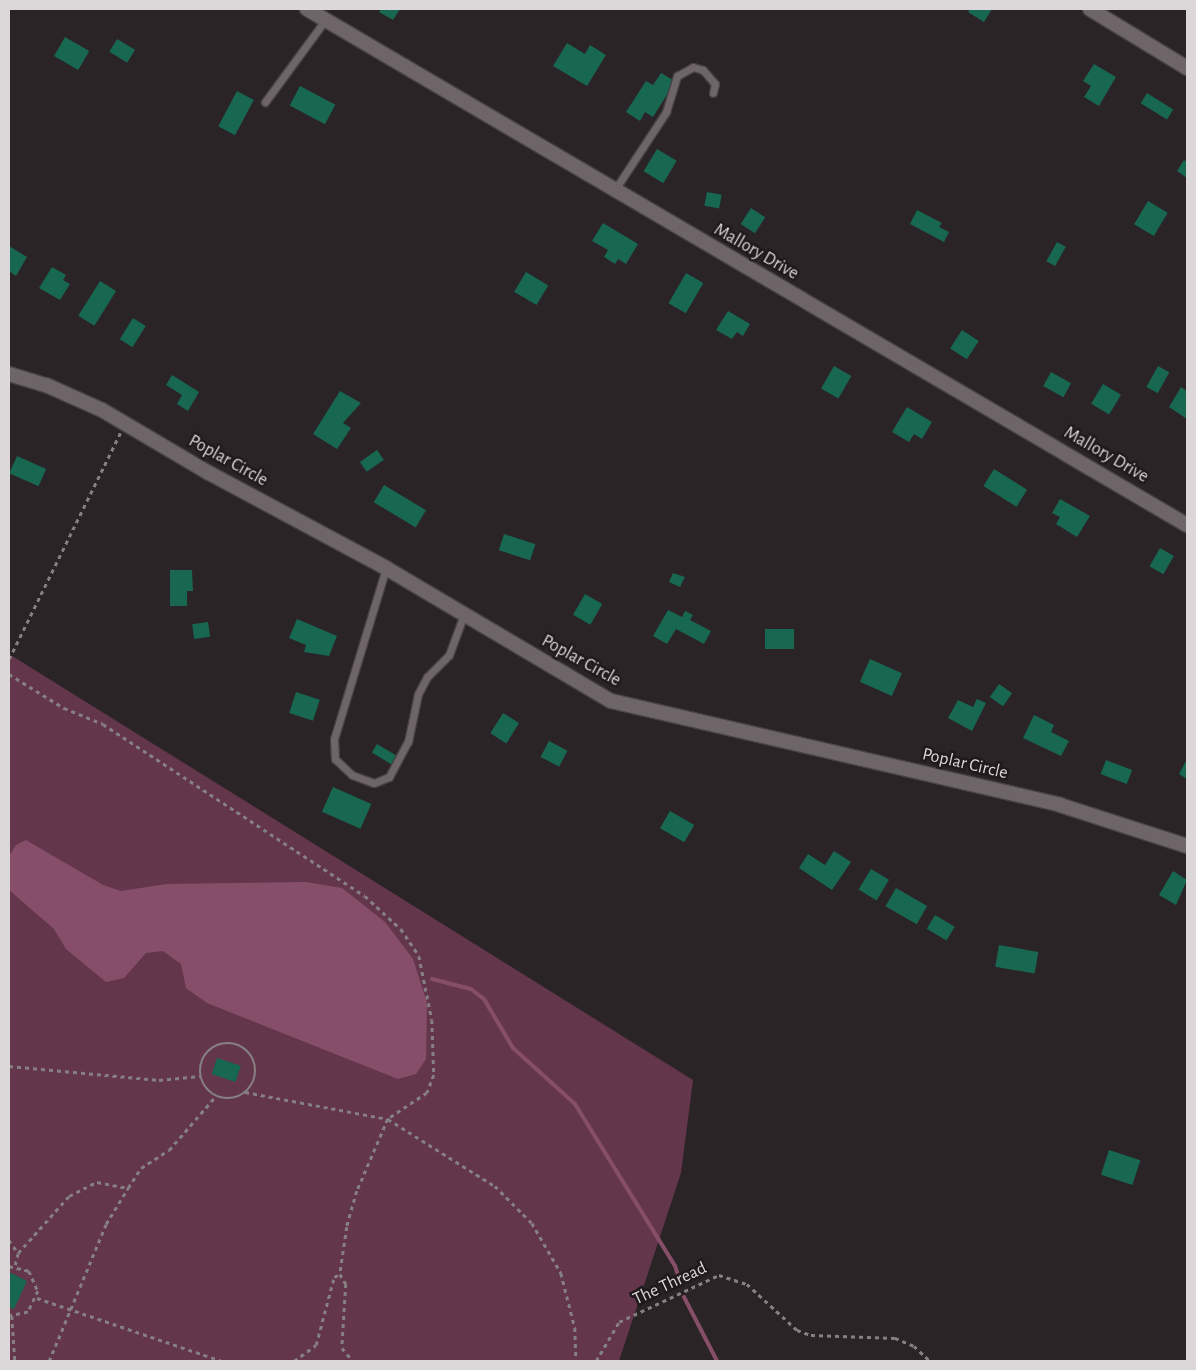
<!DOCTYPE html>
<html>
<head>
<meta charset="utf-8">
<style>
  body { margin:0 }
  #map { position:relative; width:1196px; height:1370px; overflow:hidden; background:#2a2426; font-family:"Alegreya Sans",sans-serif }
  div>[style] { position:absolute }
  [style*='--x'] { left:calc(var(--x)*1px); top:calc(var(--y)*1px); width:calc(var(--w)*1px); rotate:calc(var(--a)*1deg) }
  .green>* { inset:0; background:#63364c }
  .water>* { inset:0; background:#874e6a }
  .stream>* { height:4px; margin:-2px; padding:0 2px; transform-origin:2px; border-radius:2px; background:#874e6a }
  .building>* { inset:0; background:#186750; transform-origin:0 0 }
  .path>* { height:2.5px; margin-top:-1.25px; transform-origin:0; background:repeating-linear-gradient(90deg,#868082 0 4px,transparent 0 8px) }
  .path>.ring { margin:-1.25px; padding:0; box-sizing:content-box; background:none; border:2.5px solid #868082; border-radius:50% }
  .roads { filter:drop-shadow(1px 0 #474244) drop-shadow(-1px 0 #474244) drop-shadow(0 1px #474244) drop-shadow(0 -1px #474244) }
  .lane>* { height:7px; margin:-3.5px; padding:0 3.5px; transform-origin:3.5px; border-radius:3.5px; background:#6d6568 }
  .street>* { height:14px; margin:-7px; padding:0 7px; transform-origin:7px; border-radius:7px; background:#6d6568 }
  span { translate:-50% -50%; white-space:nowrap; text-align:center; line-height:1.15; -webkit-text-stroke:5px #211a1d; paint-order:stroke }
  .street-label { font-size:18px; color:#dcd7d9 }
  .frame { position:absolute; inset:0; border:10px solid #dcd7d9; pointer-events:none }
</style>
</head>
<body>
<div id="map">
  <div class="green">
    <i style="clip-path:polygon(9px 654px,693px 1080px,681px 1173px,619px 1361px,9px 1361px)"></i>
  </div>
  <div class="water">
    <i style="clip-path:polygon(26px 840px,103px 885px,121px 891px,167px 884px,306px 882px,342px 888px,385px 922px,413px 959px,427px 1003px,426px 1059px,416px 1074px,398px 1079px,207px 1003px,186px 988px,181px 964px,163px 951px,146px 953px,124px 978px,106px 982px,66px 949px,54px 929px,9px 890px,9px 856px,16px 845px)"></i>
  </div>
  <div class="stream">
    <i style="--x:432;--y:979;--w:40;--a:14.4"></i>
    <i style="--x:471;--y:989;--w:16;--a:38"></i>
    <i style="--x:484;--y:999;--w:57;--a:59.4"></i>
    <i style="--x:513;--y:1048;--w:84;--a:42.1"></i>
    <i style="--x:575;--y:1104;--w:190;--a:58.3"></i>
    <i style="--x:675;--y:1266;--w:19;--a:72"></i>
    <i style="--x:684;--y:1297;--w:72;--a:62.7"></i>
  </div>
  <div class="building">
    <i style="clip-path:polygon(381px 9px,400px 9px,393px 20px,379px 12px)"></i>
    <i style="clip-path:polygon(970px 9px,992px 9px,984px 22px,968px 12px)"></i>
    <i style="left:65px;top:37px;width:28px;height:22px;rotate:30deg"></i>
    <i style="left:117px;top:39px;width:21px;height:15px;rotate:31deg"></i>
    <i style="clip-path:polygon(567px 43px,585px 54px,590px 45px,606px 55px,587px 86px,553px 66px)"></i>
    <i style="clip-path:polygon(1094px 64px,1116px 77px,1099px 106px,1084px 97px,1091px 86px,1083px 81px)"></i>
    <i style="clip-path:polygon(661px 73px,673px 80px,668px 93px,653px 117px,645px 112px,640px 121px,626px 112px,646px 81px,653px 85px)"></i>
    <i style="left:300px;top:86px;width:40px;height:22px;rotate:28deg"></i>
    <i style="left:237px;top:91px;width:19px;height:40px;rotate:28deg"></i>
    <i style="left:1147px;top:93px;width:31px;height:12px;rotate:32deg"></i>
    <i style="left:657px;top:149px;width:23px;height:26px;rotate:31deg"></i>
    <i style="clip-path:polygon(1184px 160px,1187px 162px,1187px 178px,1177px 171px)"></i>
    <i style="left:707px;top:192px;width:15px;height:14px;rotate:11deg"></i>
    <i style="left:1148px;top:201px;width:23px;height:27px;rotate:31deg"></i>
    <i style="left:751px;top:208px;width:17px;height:19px;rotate:33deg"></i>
    <i style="clip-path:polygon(917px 210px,942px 223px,939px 227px,949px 232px,944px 242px,910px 224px)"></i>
    <i style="clip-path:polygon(603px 223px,638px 244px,626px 264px,618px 259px,615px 264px,604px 257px,608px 250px,592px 241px)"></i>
    <i style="left:1057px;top:242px;width:10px;height:22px;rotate:29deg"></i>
    <i style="clip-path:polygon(9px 246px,27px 257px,16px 276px,9px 271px)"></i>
    <i style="clip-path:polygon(52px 267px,66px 275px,63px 280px,70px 284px,60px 300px,39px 288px)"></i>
    <i style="left:526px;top:272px;width:26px;height:23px;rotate:31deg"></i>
    <i style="left:686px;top:273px;width:20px;height:35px;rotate:30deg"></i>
    <i style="left:100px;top:281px;width:19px;height:41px;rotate:32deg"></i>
    <i style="clip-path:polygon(728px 311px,750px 324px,743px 336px,737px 332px,732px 339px,716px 330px)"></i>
    <i style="left:133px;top:318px;width:15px;height:25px;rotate:32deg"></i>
    <i style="left:962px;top:330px;width:20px;height:22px;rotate:33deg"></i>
    <i style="left:834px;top:366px;width:20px;height:26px;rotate:30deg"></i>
    <i style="left:1158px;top:366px;width:13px;height:24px;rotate:29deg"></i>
    <i style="left:1051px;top:372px;width:23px;height:16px;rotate:29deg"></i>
    <i style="clip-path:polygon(172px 375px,199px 392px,188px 411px,177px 404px,182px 395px,166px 385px)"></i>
    <i style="left:1103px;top:384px;width:21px;height:23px;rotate:31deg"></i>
    <i style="clip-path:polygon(1181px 387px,1187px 391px,1187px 419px,1169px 407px)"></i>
    <i style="clip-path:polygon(340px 391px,361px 403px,343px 423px,351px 428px,337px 449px,313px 434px)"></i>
    <i style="clip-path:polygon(907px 407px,932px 422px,922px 439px,914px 434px,909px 442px,892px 432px)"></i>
    <i style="left:377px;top:450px;width:12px;height:21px;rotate:55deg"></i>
    <i style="left:17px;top:456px;width:32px;height:19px;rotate:24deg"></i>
    <i style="left:994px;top:469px;width:39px;height:20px;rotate:32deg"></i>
    <i style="left:384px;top:485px;width:49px;height:20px;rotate:31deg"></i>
    <i style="clip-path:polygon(1060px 499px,1090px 516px,1077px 537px,1056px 524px,1060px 517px,1052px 513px)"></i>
    <i style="left:504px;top:534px;width:33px;height:17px;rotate:18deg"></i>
    <i style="left:1160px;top:548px;width:16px;height:21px;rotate:30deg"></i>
    <i style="clip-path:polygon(170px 570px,192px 570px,193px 591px,187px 591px,187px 606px,170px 606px)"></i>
    <i style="clip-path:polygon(673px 573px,685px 577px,680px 587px,669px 582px)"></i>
    <i style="left:585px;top:594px;width:20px;height:24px;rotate:30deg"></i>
    <i style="clip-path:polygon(668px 610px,682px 617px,685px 611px,693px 615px,690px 620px,711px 631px,704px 644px,676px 629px,667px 644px,653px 636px)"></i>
    <i style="clip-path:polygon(297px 619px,337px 636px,329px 656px,304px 652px,306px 645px,289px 638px)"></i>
    <i style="left:208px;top:622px;width:15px;height:16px;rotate:82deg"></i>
    <i style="left:794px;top:629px;width:20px;height:29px;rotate:90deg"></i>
    <i style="left:870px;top:659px;width:35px;height:25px;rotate:24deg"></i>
    <i style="left:999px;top:684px;width:16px;height:16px;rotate:35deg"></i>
    <i style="left:296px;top:692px;width:25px;height:22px;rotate:18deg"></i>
    <i style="clip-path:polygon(977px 699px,986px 703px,972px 731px,948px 718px,958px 700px,973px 707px)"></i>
    <i style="left:503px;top:713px;width:19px;height:24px;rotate:32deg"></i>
    <i style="clip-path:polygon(1034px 715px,1054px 725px,1051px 732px,1069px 741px,1061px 756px,1023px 738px)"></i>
    <i style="left:549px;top:741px;width:21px;height:18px;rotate:28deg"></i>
    <i style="left:377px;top:744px;width:23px;height:10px;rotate:31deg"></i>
    <i style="clip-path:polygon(1187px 759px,1187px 779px,1179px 774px)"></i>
    <i style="left:1106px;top:760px;width:28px;height:15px;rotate:21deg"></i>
    <i style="left:333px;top:787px;width:42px;height:27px;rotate:24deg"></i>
    <i style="left:670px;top:811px;width:28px;height:20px;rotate:30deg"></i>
    <i style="clip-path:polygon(834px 851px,851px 862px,832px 890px,799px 868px,808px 854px,825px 865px)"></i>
    <i style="left:871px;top:869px;width:21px;height:24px;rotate:31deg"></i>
    <i style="clip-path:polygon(1173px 871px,1187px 880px,1176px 905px,1159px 895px)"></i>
    <i style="left:896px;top:888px;width:36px;height:21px;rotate:30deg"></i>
    <i style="left:935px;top:915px;width:23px;height:16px;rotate:31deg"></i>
    <i style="left:999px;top:945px;width:40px;height:22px;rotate:10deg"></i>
    <i style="left:217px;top:1058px;width:25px;height:17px;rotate:18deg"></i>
    <i style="left:1109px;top:1150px;width:33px;height:26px;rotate:18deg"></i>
    <i style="clip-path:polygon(9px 1272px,27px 1281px,14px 1309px,9px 1307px)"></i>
  </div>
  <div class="path">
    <i style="--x:9;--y:659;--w:252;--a:-63.8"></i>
    <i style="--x:9;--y:674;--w:65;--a:31.7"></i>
    <i style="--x:64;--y:708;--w:42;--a:22.3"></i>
    <i style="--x:103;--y:724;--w:313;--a:33.3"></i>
    <i style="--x:365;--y:896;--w:49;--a:42.5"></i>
    <i style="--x:401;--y:929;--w:32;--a:56"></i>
    <i style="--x:419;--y:956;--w:65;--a:78.5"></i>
    <i style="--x:432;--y:1020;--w:55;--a:87.9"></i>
    <i style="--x:434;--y:1075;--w:19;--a:111"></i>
    <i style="--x:427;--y:1093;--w:47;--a:146.3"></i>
    <i style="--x:388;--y:1119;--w:78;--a:113.3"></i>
    <i style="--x:357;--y:1191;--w:37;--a:106"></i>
    <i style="--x:347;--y:1227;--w:48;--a:98.5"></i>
    <i style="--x:340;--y:1274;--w:12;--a:59"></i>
    <i style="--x:346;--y:1284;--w:64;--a:93.6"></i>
    <i style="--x:342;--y:1348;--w:17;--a:50"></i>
    <i class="ring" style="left:200px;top:1043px;width:53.5px;height:53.5px"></i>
    <i style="--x:9;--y:1066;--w:151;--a:5.3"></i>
    <i style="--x:159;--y:1080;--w:41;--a:-5.6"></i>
    <i style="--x:245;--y:1092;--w:146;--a:10.7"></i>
    <i style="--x:388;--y:1119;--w:126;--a:32.1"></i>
    <i style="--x:495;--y:1186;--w:52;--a:45"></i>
    <i style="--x:532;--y:1223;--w:58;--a:59.9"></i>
    <i style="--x:561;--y:1273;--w:57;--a:75.7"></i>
    <i style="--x:575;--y:1328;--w:33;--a:88"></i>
    <i style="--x:9;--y:1240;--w:16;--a:55"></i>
    <i style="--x:15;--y:1265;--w:12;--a:-76"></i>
    <i style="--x:18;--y:1253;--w:76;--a:-48.2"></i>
    <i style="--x:69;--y:1196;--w:31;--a:-27"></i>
    <i style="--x:97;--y:1182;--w:32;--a:11"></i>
    <i style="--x:9;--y:1266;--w:21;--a:14"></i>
    <i style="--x:29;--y:1271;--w:22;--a:66"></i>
    <i style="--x:38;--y:1291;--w:23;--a:115"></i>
    <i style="--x:28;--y:1312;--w:19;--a:168"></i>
    <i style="--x:37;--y:1298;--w:195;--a:18.8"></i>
    <i style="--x:12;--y:1316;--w:45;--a:86.2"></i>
    <i style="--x:49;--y:1361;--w:148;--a:-67.4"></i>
    <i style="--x:106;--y:1224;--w:42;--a:-58.6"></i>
    <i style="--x:128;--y:1188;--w:24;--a:-57"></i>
    <i style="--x:141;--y:1168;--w:33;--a:-33"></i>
    <i style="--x:169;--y:1150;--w:72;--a:-49"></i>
    <i style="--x:238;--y:1361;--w:6;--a:0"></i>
    <i style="--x:294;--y:1361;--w:27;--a:-36"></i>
    <i style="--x:316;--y:1345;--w:70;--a:-75.2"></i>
    <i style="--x:334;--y:1277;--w:7;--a:-27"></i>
    <i style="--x:596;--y:1361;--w:45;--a:-59.5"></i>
    <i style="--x:619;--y:1322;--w:110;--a:-25.2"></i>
    <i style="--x:719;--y:1275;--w:29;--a:18"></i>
    <i style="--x:747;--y:1284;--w:68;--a:42.6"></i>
    <i style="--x:797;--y:1330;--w:15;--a:20"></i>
    <i style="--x:811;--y:1335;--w:84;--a:2"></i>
    <i style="--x:895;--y:1338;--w:21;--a:23"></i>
    <i style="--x:914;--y:1346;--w:22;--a:43"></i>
  </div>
  <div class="roads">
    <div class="lane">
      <i style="--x:265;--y:102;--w:103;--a:-53.7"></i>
      <i style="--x:614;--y:191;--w:95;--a:-56.6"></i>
      <i style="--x:666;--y:112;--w:38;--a:-73"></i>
      <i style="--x:677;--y:76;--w:18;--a:-29"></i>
      <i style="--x:693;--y:67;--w:10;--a:17"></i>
      <i style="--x:703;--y:70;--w:18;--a:49"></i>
      <i style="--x:715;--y:84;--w:9;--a:103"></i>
      <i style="--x:386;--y:568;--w:179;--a:106.9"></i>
      <i style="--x:334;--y:739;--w:20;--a:87"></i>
      <i style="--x:335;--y:759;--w:23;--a:43"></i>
      <i style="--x:352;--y:775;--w:23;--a:20"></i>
      <i style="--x:374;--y:783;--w:16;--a:-22"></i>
      <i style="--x:389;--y:777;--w:40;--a:-62"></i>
      <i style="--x:408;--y:742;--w:49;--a:-78.2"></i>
      <i style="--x:418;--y:694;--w:19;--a:-62"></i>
      <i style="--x:427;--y:677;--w:31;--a:-45"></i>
      <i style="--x:449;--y:655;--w:40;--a:-69.8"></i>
    </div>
    <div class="street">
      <i style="--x:307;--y:9;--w:1020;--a:30.39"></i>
      <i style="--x:1090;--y:9;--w:114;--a:31.3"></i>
      <i style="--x:9;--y:374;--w:39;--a:17"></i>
      <i style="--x:46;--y:385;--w:61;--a:24.1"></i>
      <i style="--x:102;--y:410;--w:124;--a:30.5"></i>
      <i style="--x:209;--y:473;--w:201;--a:28.2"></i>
      <i style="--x:386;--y:568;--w:261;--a:30.6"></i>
      <i style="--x:611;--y:701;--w:461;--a:13"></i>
      <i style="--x:1060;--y:805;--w:133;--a:17.9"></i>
    </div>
  </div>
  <div class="street-label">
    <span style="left:756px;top:252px;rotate:30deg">Mallory Drive</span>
    <span style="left:1106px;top:455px;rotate:30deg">Mallory Drive</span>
    <span style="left:228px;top:461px;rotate:29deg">Poplar Circle</span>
    <span style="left:581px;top:661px;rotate:29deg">Poplar Circle</span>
    <span style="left:965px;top:764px;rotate:13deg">Poplar Circle</span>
    <span style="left:670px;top:1284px;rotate:-25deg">The Thread</span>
  </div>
  <div class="frame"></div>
</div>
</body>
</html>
